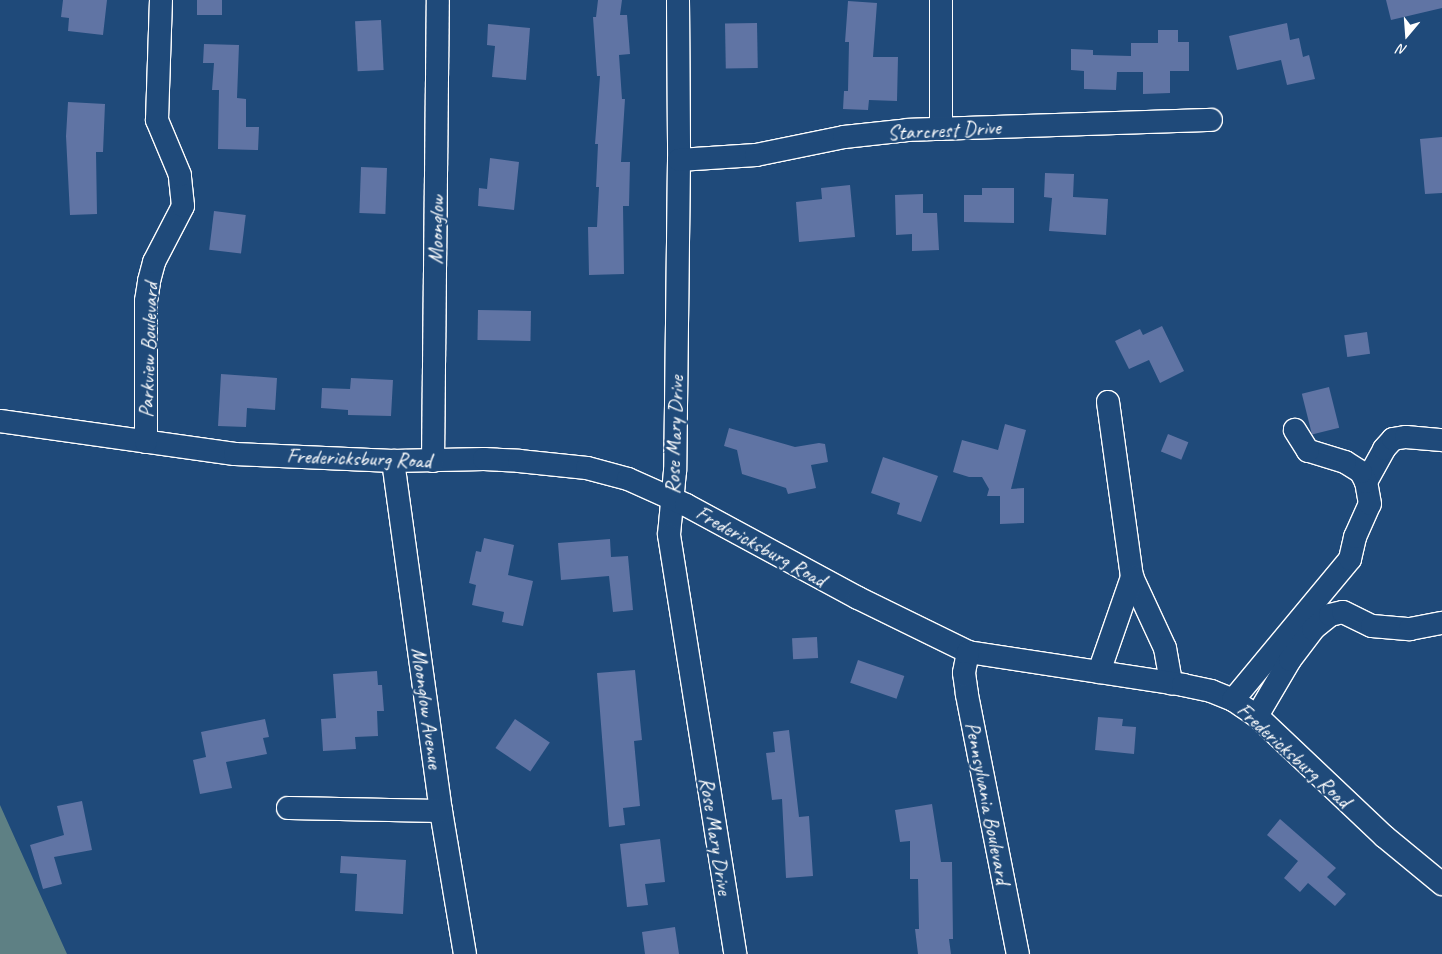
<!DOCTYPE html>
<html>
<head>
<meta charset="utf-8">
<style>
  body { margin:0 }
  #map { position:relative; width:1442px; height:954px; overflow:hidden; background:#1f4a7a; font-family:Caveat,sans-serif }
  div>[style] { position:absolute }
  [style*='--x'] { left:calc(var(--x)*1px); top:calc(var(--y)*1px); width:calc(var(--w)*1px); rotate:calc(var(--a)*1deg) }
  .green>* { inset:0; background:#5e8084 }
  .building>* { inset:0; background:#6074a4; transform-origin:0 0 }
  .roads { filter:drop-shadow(1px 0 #fff) drop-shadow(-1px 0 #fff) drop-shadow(0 1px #fff) drop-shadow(0 -1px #fff) }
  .minor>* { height:22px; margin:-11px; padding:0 11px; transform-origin:11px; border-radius:11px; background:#1f4a7a }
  span { translate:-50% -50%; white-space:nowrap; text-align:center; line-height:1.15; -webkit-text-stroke:4.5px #1f4a7a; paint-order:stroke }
  .street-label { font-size:21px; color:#fff }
  .north { position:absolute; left:1382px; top:10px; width:50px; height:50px; -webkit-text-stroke:4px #1f4a7a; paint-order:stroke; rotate:198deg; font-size:14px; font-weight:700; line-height:20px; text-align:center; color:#fff }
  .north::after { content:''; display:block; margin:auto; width:18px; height:22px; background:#fff; clip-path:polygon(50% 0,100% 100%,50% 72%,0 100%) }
</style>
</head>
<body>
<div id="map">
  <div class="green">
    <i style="clip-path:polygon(0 805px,62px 943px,67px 954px,0 954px)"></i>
  </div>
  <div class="building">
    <i style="clip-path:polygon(63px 0,107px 0,103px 35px,68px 31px,69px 18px,61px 17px)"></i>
    <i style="left:197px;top:0;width:25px;height:15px"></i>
    <i style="clip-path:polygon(598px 0,622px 0,620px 15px,627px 15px,630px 54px,619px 55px,622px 99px,625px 99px,621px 162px,630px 162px,629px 206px,623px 206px,624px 274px,589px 275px,588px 227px,597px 227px,599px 187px,596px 187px,598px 144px,595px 144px,600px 76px,597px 76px,593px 17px,596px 17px)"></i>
    <i style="clip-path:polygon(1386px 0,1442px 0,1442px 8px,1391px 20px)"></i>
    <i style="clip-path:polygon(848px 1px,877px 3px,873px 57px,898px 57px,897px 101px,869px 100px,868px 110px,843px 109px,844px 91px,848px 91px,849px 42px,845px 42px)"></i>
    <i style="left:381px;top:20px;width:50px;height:26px;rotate:87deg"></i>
    <i style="left:757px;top:23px;width:45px;height:32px;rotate:89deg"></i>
    <i style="clip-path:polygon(1287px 23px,1290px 40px,1299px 38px,1303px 57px,1309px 55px,1315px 79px,1287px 85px,1281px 60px,1237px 70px,1229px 36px)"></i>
    <i style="clip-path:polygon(488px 24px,530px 28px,526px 80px,492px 77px,495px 46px,487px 45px)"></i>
    <i style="clip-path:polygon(1158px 30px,1178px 30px,1178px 42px,1189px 42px,1189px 71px,1170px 71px,1170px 93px,1143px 94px,1143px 72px,1117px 72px,1116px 90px,1084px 89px,1084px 71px,1071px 70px,1071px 49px,1093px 50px,1093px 55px,1131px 56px,1131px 43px,1158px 43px)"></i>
    <i style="clip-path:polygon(204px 44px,239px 45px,237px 98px,246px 99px,246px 127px,259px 127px,258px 150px,218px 149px,219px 90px,212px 90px,214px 63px,203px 63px)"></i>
    <i style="clip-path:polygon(68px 102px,105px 104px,103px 152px,96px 152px,97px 214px,70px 215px,66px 136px)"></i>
    <i style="clip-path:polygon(1442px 137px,1442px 193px,1425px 194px,1420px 139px)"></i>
    <i style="clip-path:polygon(490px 158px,519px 162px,514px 210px,478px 206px,479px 188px,487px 189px)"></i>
    <i style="left:361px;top:167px;width:26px;height:46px;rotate:2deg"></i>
    <i style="clip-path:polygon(1045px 173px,1074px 174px,1073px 197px,1108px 199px,1106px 235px,1049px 231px,1052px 198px,1044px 197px)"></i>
    <i style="clip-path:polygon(850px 185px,855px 237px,799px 242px,796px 202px,822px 199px,821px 188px)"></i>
    <i style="clip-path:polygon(982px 188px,1014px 188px,1014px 223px,964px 222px,964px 195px,982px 195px)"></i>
    <i style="clip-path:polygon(923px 194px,923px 213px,937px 213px,939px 250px,912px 251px,912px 234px,896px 235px,895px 195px)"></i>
    <i style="left:214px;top:211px;width:32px;height:39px;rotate:7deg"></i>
    <i style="left:478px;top:310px;width:53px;height:30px;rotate:1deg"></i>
    <i style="clip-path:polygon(1162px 326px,1184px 371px,1160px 383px,1149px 360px,1129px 369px,1115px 341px,1140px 329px,1143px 335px)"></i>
    <i style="left:1367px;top:332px;width:22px;height:23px;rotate:82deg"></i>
    <i style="clip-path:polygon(221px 374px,277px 378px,275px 410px,247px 408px,246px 427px,218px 426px)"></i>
    <i style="clip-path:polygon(351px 378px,393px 380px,391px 416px,348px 415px,348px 410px,321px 408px,322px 388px,350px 389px)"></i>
    <i style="left:1329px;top:387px;width:42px;height:28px;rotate:76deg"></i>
    <i style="clip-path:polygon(1005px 424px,1026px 430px,1011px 489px,1024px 488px,1024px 523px,1000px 524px,1000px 496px,987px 496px,989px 489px,982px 477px,969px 477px,953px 472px,962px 440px,998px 450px)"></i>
    <i style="clip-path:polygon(729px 428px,795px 447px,819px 443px,825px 444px,828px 462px,811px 465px,816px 488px,788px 494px,786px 488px,742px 474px,737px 450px,724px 446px)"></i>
    <i style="left:1168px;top:434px;width:22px;height:19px;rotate:22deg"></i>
    <i style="clip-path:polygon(883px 457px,938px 476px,921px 522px,897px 514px,900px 503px,871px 493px)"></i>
    <i style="clip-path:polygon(484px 538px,514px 545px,508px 575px,533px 581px,523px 626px,502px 622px,504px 612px,472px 605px,476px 585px,469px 583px,476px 551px,481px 552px)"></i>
    <i style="clip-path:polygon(610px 539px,611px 557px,628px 556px,633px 610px,613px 612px,609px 576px,561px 580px,558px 543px)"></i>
    <i style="left:817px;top:637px;width:21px;height:25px;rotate:87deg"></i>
    <i style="left:858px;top:660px;width:49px;height:24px;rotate:19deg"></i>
    <i style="clip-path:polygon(635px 670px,642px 740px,634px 741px,640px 806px,623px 808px,625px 825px,609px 827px,597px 673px)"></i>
    <i style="clip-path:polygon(377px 671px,378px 685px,382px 685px,384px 711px,377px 711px,378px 736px,355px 737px,356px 749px,323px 751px,321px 719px,336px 718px,333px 674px)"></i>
    <i style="clip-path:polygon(1098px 717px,1123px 719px,1122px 726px,1136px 727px,1134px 754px,1095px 750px)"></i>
    <i style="clip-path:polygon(265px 719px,269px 737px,263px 738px,267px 754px,226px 762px,232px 788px,200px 794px,193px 760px,206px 757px,201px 732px)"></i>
    <i style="left:515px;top:719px;width:42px;height:35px;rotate:34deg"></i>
    <i style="clip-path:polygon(789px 730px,799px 817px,809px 816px,813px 876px,786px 878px,782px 799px,772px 800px,766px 753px,775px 752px,773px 732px)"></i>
    <i style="clip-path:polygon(82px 801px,92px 850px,54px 857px,62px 884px,43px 889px,30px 845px,64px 835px,57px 806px)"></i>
    <i style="clip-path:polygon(932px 804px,941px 862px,952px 862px,953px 939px,949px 939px,951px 954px,918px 954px,915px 929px,919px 929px,918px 879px,910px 879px,910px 841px,900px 842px,895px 810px)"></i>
    <i style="clip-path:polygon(1280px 819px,1336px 868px,1327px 877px,1346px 894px,1335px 906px,1308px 883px,1300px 892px,1284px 878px,1298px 861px,1267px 835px)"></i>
    <i style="clip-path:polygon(660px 839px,665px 882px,645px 884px,648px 905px,627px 907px,620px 844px)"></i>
    <i style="clip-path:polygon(341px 856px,406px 860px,403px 914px,355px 911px,357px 874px,340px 873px)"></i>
    <i style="clip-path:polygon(675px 927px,679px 954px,645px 954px,642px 932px)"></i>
  </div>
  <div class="roads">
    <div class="minor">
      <i style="--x:678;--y:0;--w:160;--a:89.6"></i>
      <i style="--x:679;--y:160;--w:311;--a:90.7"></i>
      <i style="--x:675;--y:471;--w:64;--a:95.4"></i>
      <i style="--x:669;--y:535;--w:424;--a:81"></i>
      <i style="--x:941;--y:0;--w:129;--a:90"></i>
      <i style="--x:679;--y:160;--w:77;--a:-3.7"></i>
      <i style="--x:756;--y:155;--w:90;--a:-11.6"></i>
      <i style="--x:844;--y:137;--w:64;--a:-6.2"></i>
      <i style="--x:908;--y:130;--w:303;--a:-1.9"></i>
      <i style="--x:1108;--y:402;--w:177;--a:82.2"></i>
      <i style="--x:1132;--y:577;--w:78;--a:65.1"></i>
      <i style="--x:1165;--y:648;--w:36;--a:80"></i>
      <i style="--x:0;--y:421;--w:237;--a:8"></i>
      <i style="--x:235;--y:454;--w:158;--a:2.5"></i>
      <i style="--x:393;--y:461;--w:91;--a:-1.3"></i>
      <i style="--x:484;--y:459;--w:35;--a:3"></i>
      <i style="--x:519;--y:461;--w:68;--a:5.9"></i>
      <i style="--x:587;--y:468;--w:42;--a:15"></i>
      <i style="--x:628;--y:479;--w:64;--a:24.1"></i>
      <i style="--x:686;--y:505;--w:196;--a:28.4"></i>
      <i style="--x:858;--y:598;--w:123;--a:26.1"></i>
      <i style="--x:968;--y:652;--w:218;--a:8.7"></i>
      <i style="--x:1183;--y:685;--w:29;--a:12"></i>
      <i style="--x:1211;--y:691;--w:24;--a:22"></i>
      <i style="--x:1233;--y:700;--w:29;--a:34"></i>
      <i style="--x:1257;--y:716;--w:176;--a:43.4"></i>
      <i style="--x:1385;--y:837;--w:74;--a:39.5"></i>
      <i style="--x:146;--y:442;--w:141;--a:-90"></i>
      <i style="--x:146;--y:301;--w:20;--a:-81"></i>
      <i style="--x:149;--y:281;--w:20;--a:-75"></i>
      <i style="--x:154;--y:262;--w:63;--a:-62.6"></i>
      <i style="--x:183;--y:206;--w:31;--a:-96"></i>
      <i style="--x:180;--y:175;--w:60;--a:-112.7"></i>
      <i style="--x:157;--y:120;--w:120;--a:-88.1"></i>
      <i style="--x:393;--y:461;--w:353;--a:82.2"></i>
      <i style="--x:441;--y:811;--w:145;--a:80.5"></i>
      <i style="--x:433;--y:461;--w:461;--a:-89.4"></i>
      <i style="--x:1366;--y:482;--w:38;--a:-61"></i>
      <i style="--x:1384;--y:449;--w:13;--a:-48"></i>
      <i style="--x:1393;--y:439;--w:13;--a:-9"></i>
      <i style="--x:1406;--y:437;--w:36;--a:5"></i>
      <i style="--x:968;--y:652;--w:21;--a:101"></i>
      <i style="--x:964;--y:673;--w:22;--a:82"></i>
      <i style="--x:967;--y:695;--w:264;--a:78.9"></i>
      <i style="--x:1099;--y:672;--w:101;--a:-70.8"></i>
      <i style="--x:1233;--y:700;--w:183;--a:-50.3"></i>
      <i style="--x:1350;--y:559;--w:23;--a:-77"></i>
      <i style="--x:1355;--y:537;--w:36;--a:-66"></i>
      <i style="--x:1370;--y:504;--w:22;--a:-100"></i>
      <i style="--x:1366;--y:482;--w:11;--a:-117"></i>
      <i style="--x:1361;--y:472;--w:19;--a:-148"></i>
      <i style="--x:1345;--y:462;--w:39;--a:-163"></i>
      <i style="--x:1308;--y:451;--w:25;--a:-122"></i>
      <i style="--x:1257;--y:716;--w:65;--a:-59.5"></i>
      <i style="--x:1290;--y:660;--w:39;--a:-53"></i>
      <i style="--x:1313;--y:629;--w:22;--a:-39"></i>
      <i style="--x:1330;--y:615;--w:13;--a:-13"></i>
      <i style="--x:1343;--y:612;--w:32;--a:26"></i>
      <i style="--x:1372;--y:626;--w:38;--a:5"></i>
      <i style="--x:1410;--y:629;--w:33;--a:-11"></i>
      <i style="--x:288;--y:808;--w:153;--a:1.1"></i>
    </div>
  </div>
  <div class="street-label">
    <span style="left:944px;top:130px;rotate:-3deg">Starcrest Drive</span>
    <span style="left:436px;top:230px;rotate:-89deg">Moonglow</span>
    <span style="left:148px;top:350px;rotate:-88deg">Parkview Boulevard</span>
    <span style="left:674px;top:435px;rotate:-88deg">Rose Mary Drive</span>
    <span style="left:359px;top:458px;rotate:2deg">Fredericksburg Road</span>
    <span style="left:761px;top:546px;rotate:29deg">Fredericksburg Road</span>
    <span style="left:427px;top:708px;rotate:82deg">Moonglow Avenue</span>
    <span style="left:1294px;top:755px;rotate:42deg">Fredericksburg Road</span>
    <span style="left:988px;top:803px;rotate:79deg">Pennsylvania Boulevard</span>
    <span style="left:716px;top:836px;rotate:81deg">Rose Mary Drive</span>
  </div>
  <div class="north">N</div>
</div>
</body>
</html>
